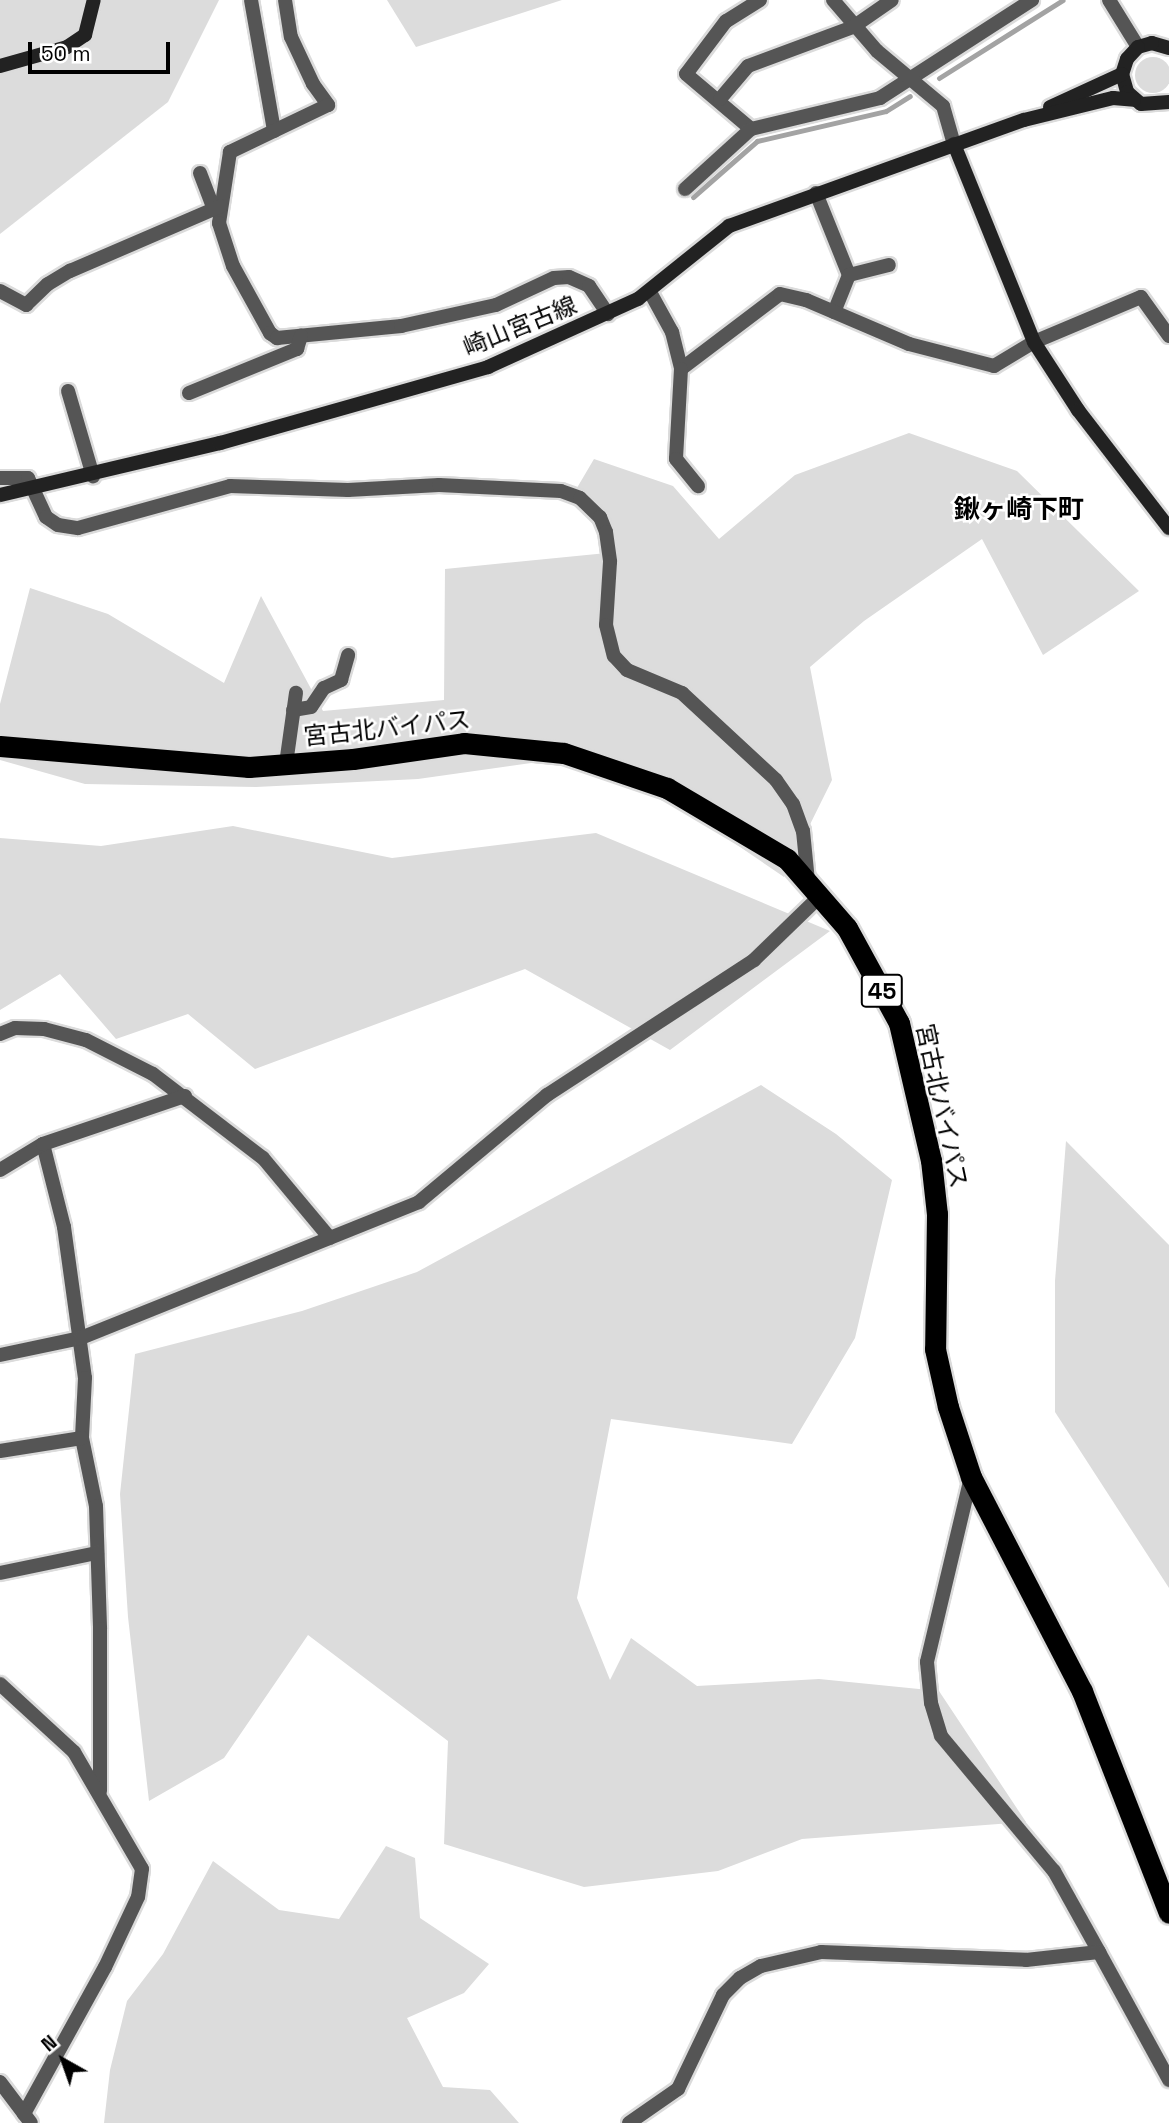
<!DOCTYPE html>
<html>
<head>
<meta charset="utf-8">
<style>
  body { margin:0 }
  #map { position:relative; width:1169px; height:2123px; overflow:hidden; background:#fff; font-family:"Space Grotesk","Noto Sans JP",sans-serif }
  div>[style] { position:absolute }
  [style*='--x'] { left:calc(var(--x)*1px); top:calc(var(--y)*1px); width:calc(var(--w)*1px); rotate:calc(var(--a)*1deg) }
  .green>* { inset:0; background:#dcdcdc }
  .round { border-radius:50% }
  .stream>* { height:5px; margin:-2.5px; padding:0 2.5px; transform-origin:2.5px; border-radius:2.5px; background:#a3a3a3 }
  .roads { filter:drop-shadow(2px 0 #dbdbdb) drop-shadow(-2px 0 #dbdbdb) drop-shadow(0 2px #dbdbdb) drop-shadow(0 -2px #dbdbdb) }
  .street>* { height:14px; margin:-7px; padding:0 7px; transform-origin:7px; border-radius:7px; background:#555 }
  .secondary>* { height:14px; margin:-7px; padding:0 7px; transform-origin:7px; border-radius:7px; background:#222 }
  .highway>* { height:21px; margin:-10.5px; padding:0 10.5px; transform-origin:10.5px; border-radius:10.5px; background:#000 }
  span { translate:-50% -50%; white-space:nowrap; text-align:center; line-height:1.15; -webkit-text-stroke:5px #fff; paint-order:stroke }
  .shield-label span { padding:2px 5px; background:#fff; border:2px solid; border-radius:5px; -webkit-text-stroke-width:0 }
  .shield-label { font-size:23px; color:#000; font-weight:700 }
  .street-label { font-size:24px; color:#000 }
  .neighbourhood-label { font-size:26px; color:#000; font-weight:700 }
  .north { position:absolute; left:28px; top:2025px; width:70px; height:70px; -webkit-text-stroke:5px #fff; paint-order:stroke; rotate:320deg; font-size:19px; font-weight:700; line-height:28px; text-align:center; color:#000 }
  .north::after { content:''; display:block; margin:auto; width:24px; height:32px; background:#000; clip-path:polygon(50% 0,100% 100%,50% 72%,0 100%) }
  .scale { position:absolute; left:28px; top:42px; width:142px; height:32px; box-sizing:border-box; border:4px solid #000; border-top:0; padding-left:9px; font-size:21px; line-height:24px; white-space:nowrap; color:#000; -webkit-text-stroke:5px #fff; paint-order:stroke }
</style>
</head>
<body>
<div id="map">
  <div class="green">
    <i style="clip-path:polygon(0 0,219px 0,168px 102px,0 234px)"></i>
    <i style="clip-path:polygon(387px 0,562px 0,416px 47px)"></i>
    <i class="round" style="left:1135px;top:57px;width:36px;height:36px"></i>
    <i style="clip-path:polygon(909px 433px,1017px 471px,1139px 591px,1043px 655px,982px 539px,864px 621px,810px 667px,832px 780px,784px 877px,602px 753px,418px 779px,256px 787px,85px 784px,0 760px,0 704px,30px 588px,108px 614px,224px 683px,261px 596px,323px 711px,444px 700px,445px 569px,617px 552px,571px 498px,594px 459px,673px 486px,719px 539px,795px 475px)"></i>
    <i style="clip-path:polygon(233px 826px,392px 858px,596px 833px,830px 931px,670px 1050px,525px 969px,255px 1069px,188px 1014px,116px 1039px,60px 974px,0 1010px,0 838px,101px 846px)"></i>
    <i style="clip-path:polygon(761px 1085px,836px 1134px,892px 1180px,855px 1338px,792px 1444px,611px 1419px,577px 1598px,610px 1680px,631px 1638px,697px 1686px,819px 1679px,939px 1691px,1026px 1822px,802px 1839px,718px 1871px,584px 1887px,444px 1844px,448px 1741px,308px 1635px,224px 1758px,149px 1801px,128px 1617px,120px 1494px,135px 1354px,302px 1311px,417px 1272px)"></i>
    <i style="clip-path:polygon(1066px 1141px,1169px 1245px,1169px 1588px,1055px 1412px,1055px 1281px)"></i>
    <i style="clip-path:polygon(386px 1846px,415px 1858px,420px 1918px,489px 1964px,464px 1993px,407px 2018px,443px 2087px,490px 2090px,519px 2123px,104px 2123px,110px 2070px,127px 2001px,163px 1954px,213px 1861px,279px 1910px,339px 1919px)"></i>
  </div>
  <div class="stream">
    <i style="--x:939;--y:78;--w:146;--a:-32.2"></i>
    <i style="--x:693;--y:197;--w:85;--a:-41.2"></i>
    <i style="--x:757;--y:141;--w:132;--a:-13.1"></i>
    <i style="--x:886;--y:111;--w:28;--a:-32"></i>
  </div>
  <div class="roads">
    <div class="street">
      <i style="--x:251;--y:0;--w:133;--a:80"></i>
      <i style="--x:285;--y:0;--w:37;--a:81"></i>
      <i style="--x:291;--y:37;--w:52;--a:64.9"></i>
      <i style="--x:313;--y:84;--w:26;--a:54"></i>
      <i style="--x:328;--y:105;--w:109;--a:154.4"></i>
      <i style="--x:230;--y:152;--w:72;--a:98.8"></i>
      <i style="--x:219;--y:223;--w:45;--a:72"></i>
      <i style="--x:233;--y:266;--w:77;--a:61.1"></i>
      <i style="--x:270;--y:333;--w:9;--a:36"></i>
      <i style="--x:277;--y:338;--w:125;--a:-5.5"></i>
      <i style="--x:401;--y:326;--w:97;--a:-12.5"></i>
      <i style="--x:496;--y:305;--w:64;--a:-25"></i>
      <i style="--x:554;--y:278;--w:15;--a:-4"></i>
      <i style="--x:569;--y:277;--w:22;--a:24"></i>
      <i style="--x:589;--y:286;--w:34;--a:56"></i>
      <i style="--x:760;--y:0;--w:40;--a:148"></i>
      <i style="--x:726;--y:21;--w:66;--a:127"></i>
      <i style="--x:686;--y:74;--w:85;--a:40.2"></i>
      <i style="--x:751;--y:129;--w:133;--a:-13.5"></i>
      <i style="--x:880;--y:98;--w:181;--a:-32.8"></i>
      <i style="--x:833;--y:0;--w:67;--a:49.2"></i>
      <i style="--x:877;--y:51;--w:86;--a:39.8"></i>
      <i style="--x:943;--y:106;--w:40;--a:74"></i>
      <i style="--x:1109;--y:0;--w:55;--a:58.3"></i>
      <i style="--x:720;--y:99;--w:43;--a:-49.7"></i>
      <i style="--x:748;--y:66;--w:112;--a:-20.4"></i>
      <i style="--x:853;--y:27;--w:47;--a:-34.7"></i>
      <i style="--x:200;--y:173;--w:39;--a:69"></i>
      <i style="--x:685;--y:189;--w:89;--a:-42.3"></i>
      <i style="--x:816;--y:193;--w:88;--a:68.1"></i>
      <i style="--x:849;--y:275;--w:40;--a:112"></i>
      <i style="--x:849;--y:275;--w:41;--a:-14"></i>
      <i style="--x:0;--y:291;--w:30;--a:28"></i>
      <i style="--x:26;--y:305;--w:30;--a:-44"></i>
      <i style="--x:48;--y:284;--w:26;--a:-31"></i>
      <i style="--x:70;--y:271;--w:164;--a:-23.3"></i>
      <i style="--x:650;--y:292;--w:46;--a:61.2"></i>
      <i style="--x:672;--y:332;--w:38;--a:76"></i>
      <i style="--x:681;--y:369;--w:124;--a:-37.1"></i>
      <i style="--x:780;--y:294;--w:27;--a:13"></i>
      <i style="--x:806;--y:300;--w:112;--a:23.1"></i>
      <i style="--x:909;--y:344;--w:88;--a:14.5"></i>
      <i style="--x:994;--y:366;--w:47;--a:-31"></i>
      <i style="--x:1034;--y:342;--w:116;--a:-22.8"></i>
      <i style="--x:1141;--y:297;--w:48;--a:54.3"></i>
      <i style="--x:681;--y:369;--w:90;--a:93.2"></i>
      <i style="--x:676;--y:459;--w:35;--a:51"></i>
      <i style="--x:68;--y:391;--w:89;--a:73.6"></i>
      <i style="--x:189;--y:393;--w:117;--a:-22.2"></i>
      <i style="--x:297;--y:349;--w:14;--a:-73"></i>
      <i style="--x:0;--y:478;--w:28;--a:0"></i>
      <i style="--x:28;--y:478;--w:43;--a:65.2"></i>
      <i style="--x:46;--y:517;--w:14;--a:34"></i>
      <i style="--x:58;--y:525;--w:20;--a:9"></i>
      <i style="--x:78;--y:528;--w:158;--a:-15.4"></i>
      <i style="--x:230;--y:486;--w:118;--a:1.9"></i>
      <i style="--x:348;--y:490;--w:91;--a:-3.1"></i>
      <i style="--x:439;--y:485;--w:122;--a:2.8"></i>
      <i style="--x:561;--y:491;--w:20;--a:20"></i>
      <i style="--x:580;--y:498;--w:28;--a:44"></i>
      <i style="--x:600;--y:517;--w:16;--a:68"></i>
      <i style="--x:606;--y:532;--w:30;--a:82"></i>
      <i style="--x:610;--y:562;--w:63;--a:93.6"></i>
      <i style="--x:606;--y:625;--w:32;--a:76"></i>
      <i style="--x:614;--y:656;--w:19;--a:47"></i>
      <i style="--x:627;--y:670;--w:60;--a:22.7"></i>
      <i style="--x:682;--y:693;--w:128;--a:42.8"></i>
      <i style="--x:776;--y:780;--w:29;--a:55"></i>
      <i style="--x:793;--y:804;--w:29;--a:70"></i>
      <i style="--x:803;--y:831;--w:50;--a:84.3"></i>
      <i style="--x:293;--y:710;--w:18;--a:-9"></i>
      <i style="--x:311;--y:707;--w:23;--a:-56"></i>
      <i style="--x:324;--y:688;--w:19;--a:-25"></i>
      <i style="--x:341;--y:680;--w:26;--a:-74"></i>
      <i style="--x:286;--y:764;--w:72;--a:-82"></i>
      <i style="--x:0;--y:1034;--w:16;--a:-22"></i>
      <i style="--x:15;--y:1028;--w:29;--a:2"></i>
      <i style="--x:44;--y:1029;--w:43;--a:14.7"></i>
      <i style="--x:86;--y:1040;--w:75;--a:26.9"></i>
      <i style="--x:153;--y:1074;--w:138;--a:37.4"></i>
      <i style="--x:263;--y:1158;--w:104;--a:50.1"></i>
      <i style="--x:43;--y:1144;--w:86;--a:75.8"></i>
      <i style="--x:64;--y:1227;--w:152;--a:82.1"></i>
      <i style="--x:85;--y:1378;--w:60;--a:92.9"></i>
      <i style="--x:82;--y:1438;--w:69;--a:78.4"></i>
      <i style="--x:96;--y:1506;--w:123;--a:88.1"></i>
      <i style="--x:100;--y:1629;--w:162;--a:90"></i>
      <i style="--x:0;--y:1170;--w:50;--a:-31.2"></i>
      <i style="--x:43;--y:1144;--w:150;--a:-18.7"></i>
      <i style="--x:0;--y:1355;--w:83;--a:-11.9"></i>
      <i style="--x:81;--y:1338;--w:364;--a:-21.9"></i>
      <i style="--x:419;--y:1202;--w:167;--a:-39.9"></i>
      <i style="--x:547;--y:1095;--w:247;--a:-33.1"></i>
      <i style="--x:754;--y:960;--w:92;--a:-44.1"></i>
      <i style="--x:0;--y:1451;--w:83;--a:-9"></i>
      <i style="--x:971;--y:1477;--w:190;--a:103.4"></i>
      <i style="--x:927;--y:1662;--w:41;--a:84.4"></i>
      <i style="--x:931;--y:1703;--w:34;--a:73"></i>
      <i style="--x:941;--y:1736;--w:176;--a:50.1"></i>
      <i style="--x:1054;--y:1871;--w:93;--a:60.9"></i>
      <i style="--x:0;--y:1573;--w:99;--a:-11.7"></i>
      <i style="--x:0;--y:1684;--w:100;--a:42.6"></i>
      <i style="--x:74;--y:1752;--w:135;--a:59.8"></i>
      <i style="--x:142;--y:1869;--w:28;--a:98"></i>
      <i style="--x:138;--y:1897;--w:77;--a:115.2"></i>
      <i style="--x:105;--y:1967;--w:168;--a:118.9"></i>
      <i style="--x:0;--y:2082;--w:51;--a:52.9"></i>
      <i style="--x:629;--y:2123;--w:60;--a:-34.8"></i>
      <i style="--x:678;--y:2089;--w:104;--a:-64.4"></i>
      <i style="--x:723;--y:1995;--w:24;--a:-45"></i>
      <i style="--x:740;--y:1978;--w:24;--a:-30"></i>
      <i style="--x:761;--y:1966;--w:62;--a:-13.1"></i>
      <i style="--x:821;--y:1952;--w:205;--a:2.2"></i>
      <i style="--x:1026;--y:1960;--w:73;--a:-6.3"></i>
      <i style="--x:1099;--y:1952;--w:146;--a:61.3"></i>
    </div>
    <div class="secondary">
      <i style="--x:1169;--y:48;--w:18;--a:-164"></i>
      <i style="--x:1152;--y:43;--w:15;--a:164"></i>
      <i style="--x:1138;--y:47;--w:16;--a:133"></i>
      <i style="--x:1127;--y:59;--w:16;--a:108"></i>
      <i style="--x:1122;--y:74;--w:19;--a:74"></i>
      <i style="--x:1127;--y:92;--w:18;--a:41"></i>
      <i style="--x:1141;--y:104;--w:28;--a:-4"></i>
      <i style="--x:0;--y:66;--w:70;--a:-15.8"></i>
      <i style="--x:67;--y:47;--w:22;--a:-34"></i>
      <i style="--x:85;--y:35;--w:36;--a:-76"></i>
      <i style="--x:1050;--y:107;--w:79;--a:-24.6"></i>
      <i style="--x:954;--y:144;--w:214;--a:68"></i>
      <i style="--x:1034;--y:342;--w:81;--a:57.1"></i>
      <i style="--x:1078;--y:410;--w:149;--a:52.4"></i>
      <i style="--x:0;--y:495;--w:226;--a:-13.3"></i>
      <i style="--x:220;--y:443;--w:279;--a:-15.8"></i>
      <i style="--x:488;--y:367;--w:165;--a:-24.4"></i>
      <i style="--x:638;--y:299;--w:117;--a:-38.7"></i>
      <i style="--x:729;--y:226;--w:313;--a:-19.8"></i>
      <i style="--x:1024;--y:120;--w:92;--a:-13.9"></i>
      <i style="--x:1113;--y:98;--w:21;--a:5"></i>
    </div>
    <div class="highway">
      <i style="--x:0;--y:746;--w:250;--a:4.8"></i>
      <i style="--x:249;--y:767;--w:104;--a:-4.4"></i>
      <i style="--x:353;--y:759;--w:112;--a:-8.2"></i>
      <i style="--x:464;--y:743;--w:100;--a:5.7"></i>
      <i style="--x:564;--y:753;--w:109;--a:18.8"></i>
      <i style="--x:667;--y:788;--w:139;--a:30.6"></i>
      <i style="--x:787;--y:859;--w:91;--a:49"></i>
      <i style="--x:847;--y:928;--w:108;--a:61.3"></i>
      <i style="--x:899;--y:1023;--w:141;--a:76.9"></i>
      <i style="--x:931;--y:1160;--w:54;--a:83.7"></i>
      <i style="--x:937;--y:1214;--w:135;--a:90.8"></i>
      <i style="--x:935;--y:1349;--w:59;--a:77.4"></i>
      <i style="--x:948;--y:1407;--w:74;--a:71.8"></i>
      <i style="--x:971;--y:1477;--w:241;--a:62.6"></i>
      <i style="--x:1082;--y:1691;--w:238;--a:68.6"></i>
    </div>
  </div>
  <div class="shield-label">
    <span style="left:882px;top:991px">45</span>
  </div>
  <div class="street-label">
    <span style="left:520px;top:326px;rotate:-22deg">崎山宮古線</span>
    <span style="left:387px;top:728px;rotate:-6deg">宮古北バイパス</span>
    <span style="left:942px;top:1106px;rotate:78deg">宮古北バイパス</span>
  </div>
  <div class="neighbourhood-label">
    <span style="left:1019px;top:510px">鍬ヶ崎下町</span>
  </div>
  <div class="north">N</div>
  <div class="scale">50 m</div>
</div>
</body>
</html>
